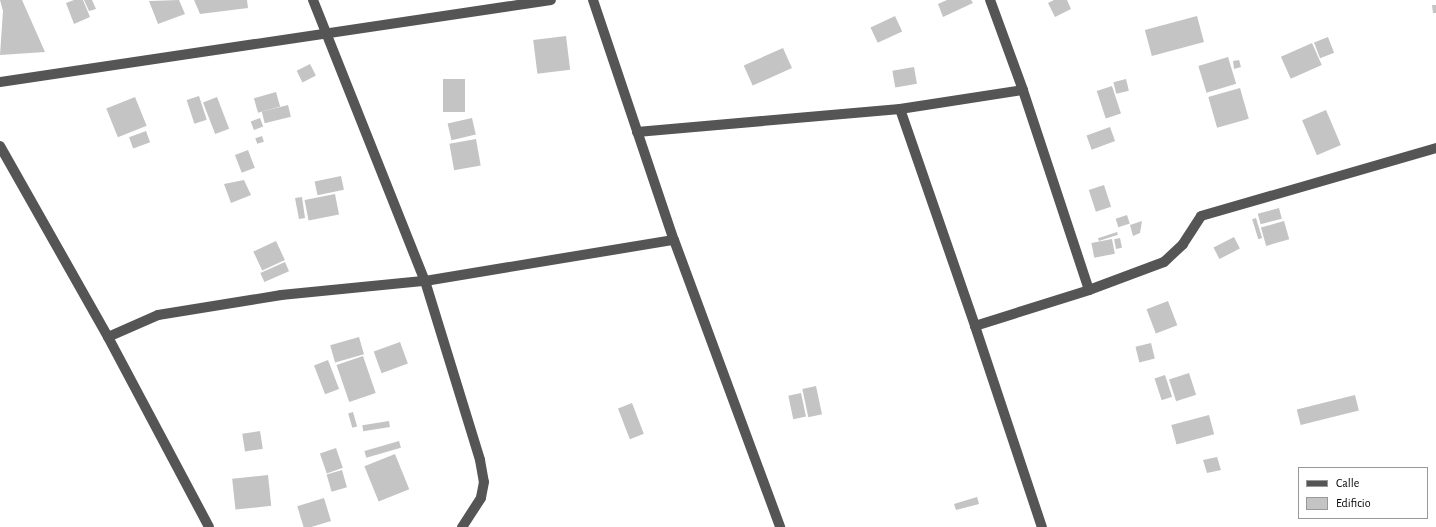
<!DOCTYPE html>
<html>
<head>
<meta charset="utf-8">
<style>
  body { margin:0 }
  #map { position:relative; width:1436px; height:527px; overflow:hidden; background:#fff; font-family:"Alegreya Sans",sans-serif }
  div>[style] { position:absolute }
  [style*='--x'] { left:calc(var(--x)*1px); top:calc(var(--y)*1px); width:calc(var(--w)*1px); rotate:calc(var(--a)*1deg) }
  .building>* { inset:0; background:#c4c4c4; transform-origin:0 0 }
  .minor>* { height:10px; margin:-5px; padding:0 5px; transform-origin:5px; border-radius:5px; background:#555 }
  span { translate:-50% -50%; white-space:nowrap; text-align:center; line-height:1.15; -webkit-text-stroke:4px #fff; paint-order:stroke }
  .legend { position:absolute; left:1298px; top:467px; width:130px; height:52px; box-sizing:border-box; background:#fff; border:1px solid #999; margin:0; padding:5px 7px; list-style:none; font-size:12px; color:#000 }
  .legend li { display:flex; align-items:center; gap:8px; height:20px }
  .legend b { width:20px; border:1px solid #999 }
</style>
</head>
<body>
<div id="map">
  <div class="building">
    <i style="clip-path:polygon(0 0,22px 0,45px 52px,0 55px,3px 11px)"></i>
    <i style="clip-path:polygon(74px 0,83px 0,90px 17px,74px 24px,66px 3px)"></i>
    <i style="clip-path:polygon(84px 0,92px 0,96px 9px,89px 11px)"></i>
    <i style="clip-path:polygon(179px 0,185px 14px,158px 24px,149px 1px)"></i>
    <i style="clip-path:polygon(194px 0,247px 0,248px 8px,200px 14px)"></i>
    <i style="clip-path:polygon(947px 0,971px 0,973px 3px,943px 17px,938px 4px)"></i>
    <i style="clip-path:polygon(1054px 0,1067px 0,1071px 9px,1055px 17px,1048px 3px)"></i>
    <i style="clip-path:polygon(1432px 5px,1436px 5px,1436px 13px,1433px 13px)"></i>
    <i style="left:895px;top:16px;width:17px;height:27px;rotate:65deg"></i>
    <i style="left:1197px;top:16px;width:27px;height:54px;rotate:75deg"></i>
    <i style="left:566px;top:36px;width:34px;height:33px;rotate:83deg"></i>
    <i style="left:1328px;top:37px;width:17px;height:15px;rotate:69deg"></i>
    <i style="left:1312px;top:43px;width:24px;height:34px;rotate:66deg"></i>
    <i style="left:783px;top:48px;width:22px;height:43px;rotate:66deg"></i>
    <i style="left:1228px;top:57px;width:28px;height:31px;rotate:73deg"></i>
    <i style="clip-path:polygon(1239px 60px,1241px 67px,1234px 69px,1233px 61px)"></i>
    <i style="left:310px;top:64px;width:13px;height:15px;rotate:63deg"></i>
    <i style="left:914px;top:67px;width:17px;height:22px;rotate:80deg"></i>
    <i style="left:443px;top:79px;width:22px;height:33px"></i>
    <i style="left:1126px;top:79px;width:12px;height:13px;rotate:76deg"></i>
    <i style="left:1112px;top:86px;width:29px;height:16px;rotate:72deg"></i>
    <i style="left:1240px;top:88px;width:32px;height:33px;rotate:74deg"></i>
    <i style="left:276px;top:92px;width:15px;height:23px;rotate:74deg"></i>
    <i style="left:199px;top:96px;width:25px;height:13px;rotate:72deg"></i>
    <i style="left:135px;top:97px;width:31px;height:31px;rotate:68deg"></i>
    <i style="left:217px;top:97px;width:34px;height:15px;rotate:69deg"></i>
    <i style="left:288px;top:105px;width:12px;height:27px;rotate:76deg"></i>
    <i style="left:1326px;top:110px;width:38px;height:26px;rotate:67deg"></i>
    <i style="left:260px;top:118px;width:9px;height:10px;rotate:69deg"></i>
    <i style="left:472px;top:118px;width:17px;height:25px;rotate:77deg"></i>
    <i style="left:1110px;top:127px;width:15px;height:25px;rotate:70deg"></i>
    <i style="left:146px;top:131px;width:12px;height:18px;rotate:70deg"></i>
    <i style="left:262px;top:136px;width:6px;height:7px;rotate:72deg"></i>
    <i style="left:476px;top:139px;width:27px;height:27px;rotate:80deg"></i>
    <i style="left:248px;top:150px;width:19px;height:14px;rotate:69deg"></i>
    <i style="left:341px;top:176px;width:14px;height:27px;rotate:78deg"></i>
    <i style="clip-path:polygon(244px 180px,251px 195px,231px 203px,224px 184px)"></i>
    <i style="left:1104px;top:185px;width:23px;height:16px;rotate:72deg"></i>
    <i style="left:335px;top:194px;width:21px;height:31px;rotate:79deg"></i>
    <i style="clip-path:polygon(302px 197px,305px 218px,299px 219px,295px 198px)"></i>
    <i style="left:1279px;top:208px;width:11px;height:22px;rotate:75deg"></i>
    <i style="left:1127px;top:215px;width:9px;height:12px;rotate:72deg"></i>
    <i style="left:1256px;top:218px;width:21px;height:4px;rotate:73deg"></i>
    <i style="clip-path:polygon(1142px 221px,1140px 233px,1133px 236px,1130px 225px)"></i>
    <i style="left:1284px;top:221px;width:19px;height:24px;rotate:74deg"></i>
    <i style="left:1117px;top:232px;width:3px;height:20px;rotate:72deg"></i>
    <i style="left:1234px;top:237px;width:13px;height:23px;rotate:63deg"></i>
    <i style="left:1120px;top:238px;width:10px;height:6px;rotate:79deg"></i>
    <i style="left:1112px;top:239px;width:15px;height:21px;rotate:79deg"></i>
    <i style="left:276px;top:241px;width:21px;height:25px;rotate:65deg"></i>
    <i style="left:285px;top:262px;width:10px;height:27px;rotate:66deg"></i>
    <i style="left:1168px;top:301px;width:26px;height:23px;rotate:69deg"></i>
    <i style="left:359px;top:337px;width:18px;height:30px;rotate:74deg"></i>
    <i style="left:400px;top:342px;width:23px;height:28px;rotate:70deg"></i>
    <i style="left:1151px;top:343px;width:16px;height:16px;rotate:76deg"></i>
    <i style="left:363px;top:356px;width:39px;height:28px;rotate:71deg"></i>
    <i style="left:328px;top:360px;width:31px;height:15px;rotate:69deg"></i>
    <i style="left:1189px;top:373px;width:23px;height:21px;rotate:72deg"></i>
    <i style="left:1165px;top:375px;width:23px;height:11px;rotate:72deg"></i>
    <i style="left:816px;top:386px;width:29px;height:14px;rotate:78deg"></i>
    <i style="left:801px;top:393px;width:24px;height:13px;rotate:78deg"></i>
    <i style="left:1355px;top:395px;width:16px;height:60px;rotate:76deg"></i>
    <i style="left:632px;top:403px;width:33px;height:15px;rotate:69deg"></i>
    <i style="left:353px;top:412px;width:15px;height:5px;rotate:74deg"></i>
    <i style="left:1209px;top:415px;width:20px;height:39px;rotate:75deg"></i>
    <i style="left:389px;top:421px;width:6px;height:27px;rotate:81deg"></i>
    <i style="left:260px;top:431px;width:18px;height:18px;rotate:81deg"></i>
    <i style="left:399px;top:441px;width:7px;height:36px;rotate:74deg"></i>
    <i style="left:336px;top:448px;width:21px;height:17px;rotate:71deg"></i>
    <i style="left:395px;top:454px;width:38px;height:33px;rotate:68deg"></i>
    <i style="clip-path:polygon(1217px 457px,1221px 470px,1207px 473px,1203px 460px)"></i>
    <i style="left:342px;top:470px;width:18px;height:16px;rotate:74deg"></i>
    <i style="left:268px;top:475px;width:31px;height:36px;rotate:84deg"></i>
    <i style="clip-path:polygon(977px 497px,979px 504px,956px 510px,954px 504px)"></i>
    <i style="left:324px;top:498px;width:24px;height:28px;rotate:73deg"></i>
  </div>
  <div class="minor">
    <i style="--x:313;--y:0;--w:302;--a:68.3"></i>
    <i style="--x:425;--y:281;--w:187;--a:72.9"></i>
    <i style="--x:480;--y:460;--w:22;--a:80"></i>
    <i style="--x:484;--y:482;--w:16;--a:101"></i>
    <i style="--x:481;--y:498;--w:35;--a:123"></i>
    <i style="--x:593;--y:0;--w:253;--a:71.4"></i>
    <i style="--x:674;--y:240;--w:306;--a:69.7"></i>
    <i style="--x:0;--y:82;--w:557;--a:-8.46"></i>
    <i style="--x:900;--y:109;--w:230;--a:70.9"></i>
    <i style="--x:975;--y:326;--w:120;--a:-17.5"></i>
    <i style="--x:1089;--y:290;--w:211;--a:-108.3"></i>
    <i style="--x:637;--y:132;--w:264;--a:-5"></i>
    <i style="--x:900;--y:109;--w:124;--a:-8.8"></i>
    <i style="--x:1023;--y:90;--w:96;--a:-110.1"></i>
    <i style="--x:0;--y:146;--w:219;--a:60.5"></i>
    <i style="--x:108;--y:337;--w:215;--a:62"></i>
    <i style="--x:1089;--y:290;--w:80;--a:-20.5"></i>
    <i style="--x:1164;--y:262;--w:26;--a:-43"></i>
    <i style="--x:1183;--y:244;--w:33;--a:-57"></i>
    <i style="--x:1201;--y:216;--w:245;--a:-16.1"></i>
    <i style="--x:975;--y:326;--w:212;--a:71.6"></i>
    <i style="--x:108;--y:337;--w:55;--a:-23.7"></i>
    <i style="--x:158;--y:315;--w:125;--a:-9.2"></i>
    <i style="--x:281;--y:295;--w:145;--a:-5.6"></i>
    <i style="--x:425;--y:281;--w:252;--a:-9.4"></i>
  </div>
  <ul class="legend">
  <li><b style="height:5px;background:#555"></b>Calle</li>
  <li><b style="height:11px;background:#c4c4c4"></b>Edificio</li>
  </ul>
</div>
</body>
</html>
